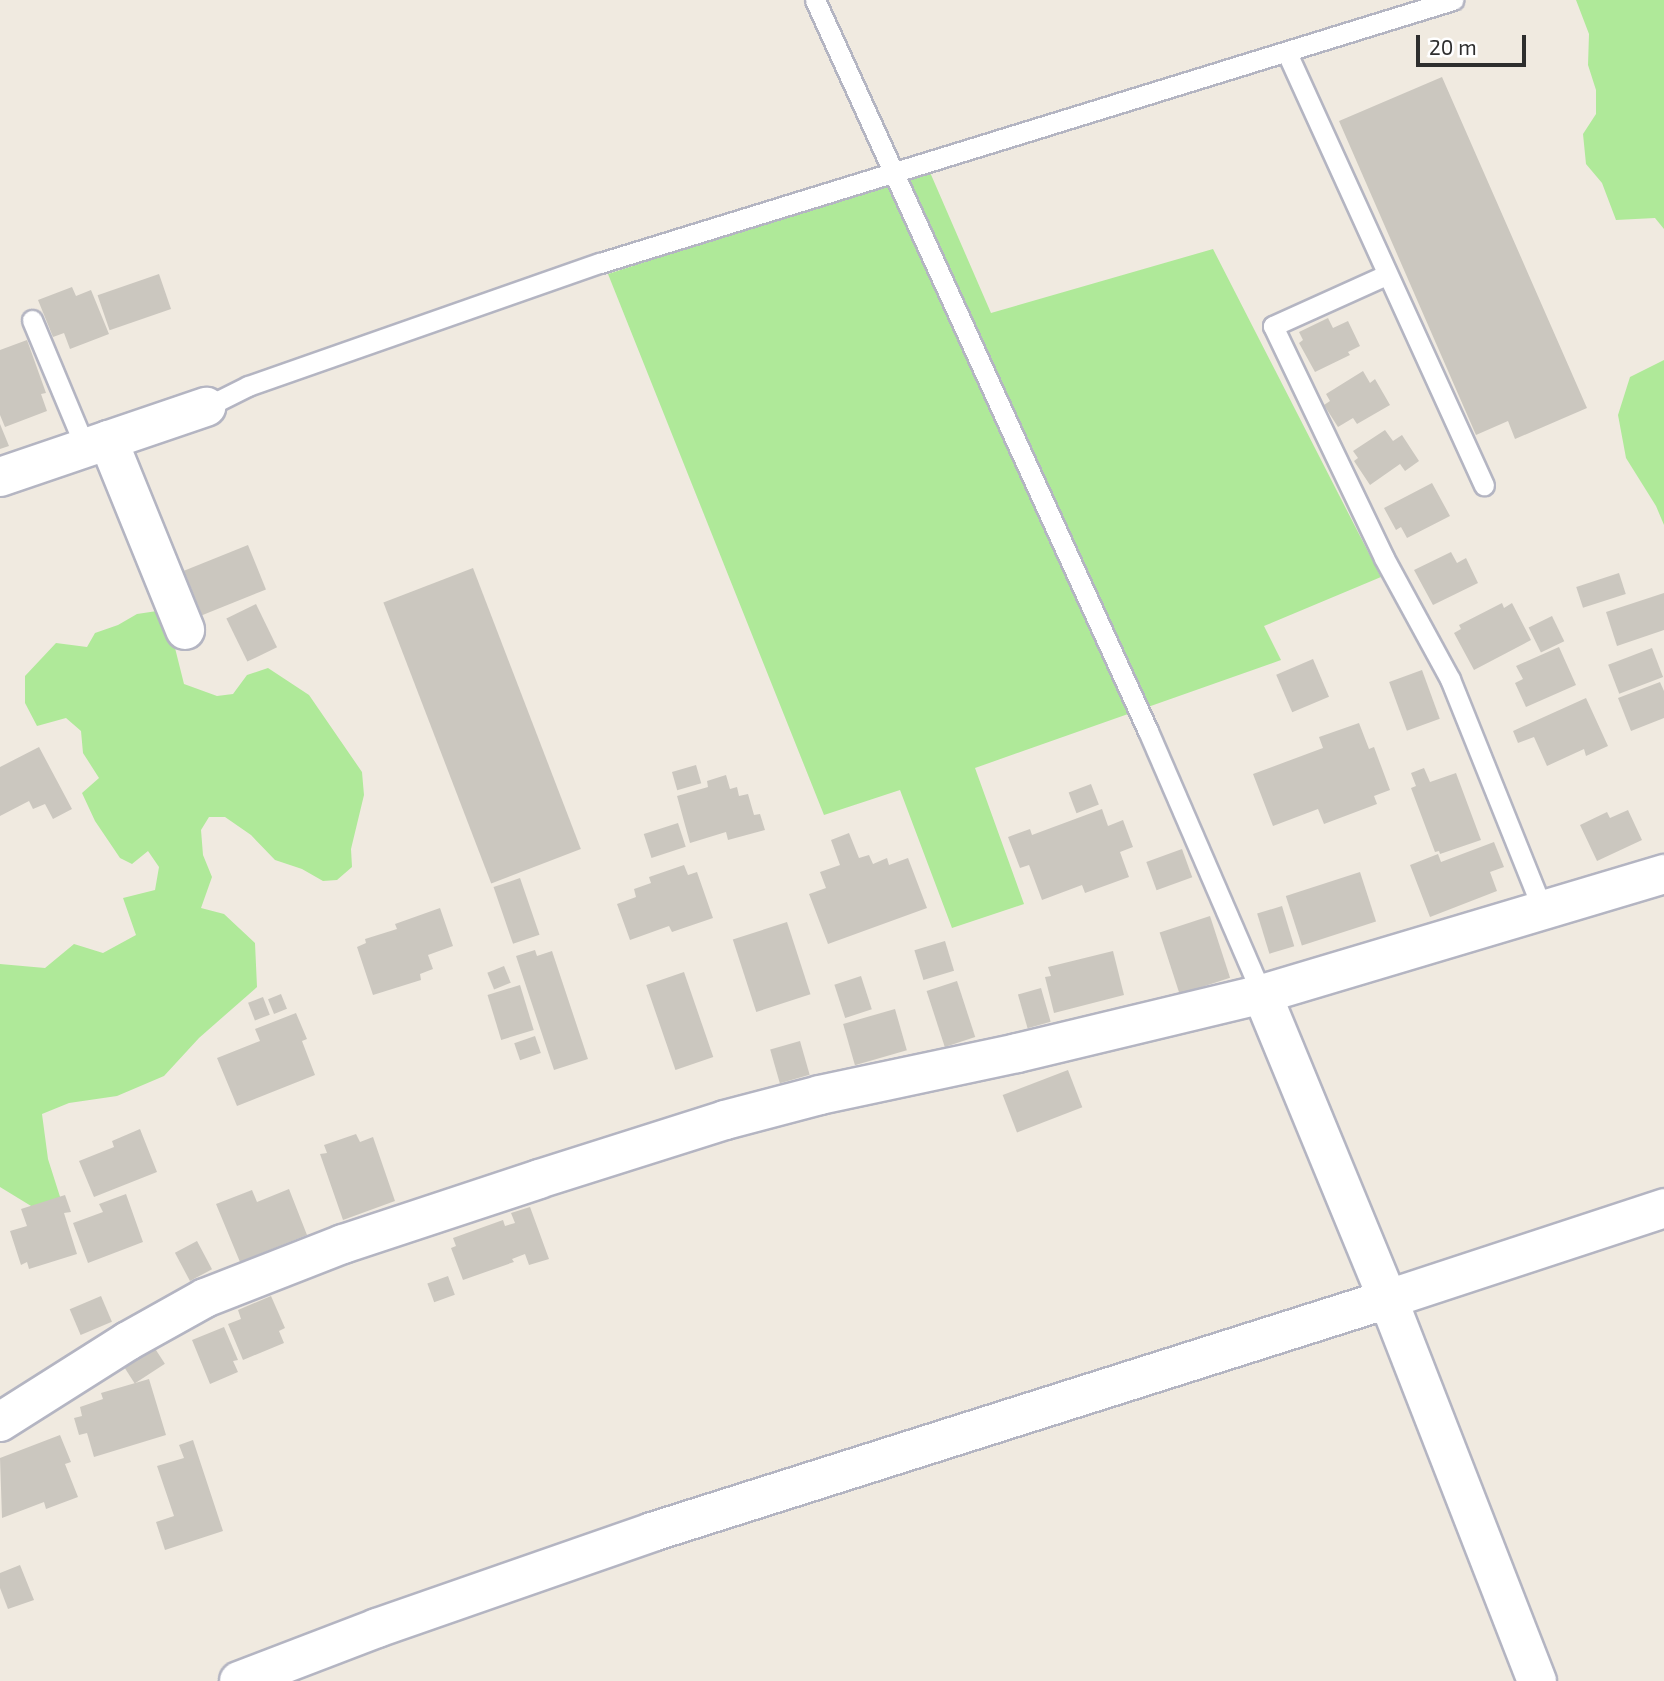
<!DOCTYPE html>
<html>
<head>
<meta charset="utf-8">
<style>
  body { margin:0 }
  #map { position:relative; width:1664px; height:1681px; overflow:hidden; background:#f0eae0; font-family:"Exo 2",sans-serif }
  div>[style] { position:absolute }
  [style*='--x'] { left:calc(var(--x)*1px); top:calc(var(--y)*1px); width:calc(var(--w)*1px); rotate:calc(var(--a)*1deg) }
  .green>* { inset:0; background:#afe999 }
  .building>* { inset:0; background:#cbc7bf; transform-origin:0 0 }
  .roads { filter:drop-shadow(2px 0 #b4b5c2) drop-shadow(-2px 0 #b4b5c2) drop-shadow(0 2px #b4b5c2) drop-shadow(0 -2px #b4b5c2) }
  .lane>* { height:19px; margin:-9.5px; padding:0 9.5px; transform-origin:9.5px; border-radius:9.5px; background:#fff }
  .street>* { height:38px; margin:-19px; padding:0 19px; transform-origin:19px; border-radius:19px; background:#fff }
  .secondary>* { height:38px; margin:-19px; padding:0 19px; transform-origin:19px; border-radius:19px; background:#fff }
  span { translate:-50% -50%; white-space:nowrap; text-align:center; line-height:1.15; -webkit-text-stroke:5px #fff; paint-order:stroke }
  .scale { position:absolute; left:1416px; top:35px; width:110px; height:32px; box-sizing:border-box; border:4px solid #2e2e2e; border-top:0; padding-left:9px; font-size:21px; line-height:24px; white-space:nowrap; color:#2e2e2e; -webkit-text-stroke:5px #fff; paint-order:stroke }
</style>
</head>
<body>
<div id="map">
  <div class="green">
    <i style="clip-path:polygon(1576px 0,1664px 0,1664px 229px,1655px 218px,1616px 220px,1602px 183px,1586px 164px,1583px 134px,1596px 114px,1596px 90px,1588px 65px,1589px 34px)"></i>
    <i style="clip-path:polygon(929px 170px,991px 313px,1213px 249px,1381px 577px,1264px 626px,1281px 660px,975px 768px,1024px 904px,952px 928px,900px 790px,824px 815px,608px 274px)"></i>
    <i style="clip-path:polygon(1664px 360px,1664px 525px,1656px 506px,1626px 458px,1618px 415px,1630px 377px)"></i>
    <i style="clip-path:polygon(157px 611px,168px 620px,184px 684px,217px 696px,233px 694px,247px 675px,268px 668px,309px 695px,362px 772px,364px 795px,351px 849px,352px 867px,337px 880px,323px 881px,302px 869px,275px 860px,251px 835px,225px 817px,209px 817px,201px 830px,203px 855px,212px 877px,201px 908px,224px 914px,255px 943px,257px 987px,199px 1038px,164px 1076px,117px 1096px,69px 1103px,42px 1114px,48px 1159px,62px 1203px,36px 1209px,0 1187px,0 964px,45px 968px,74px 944px,103px 953px,136px 935px,123px 898px,155px 890px,159px 867px,148px 851px,132px 864px,120px 858px,95px 821px,82px 793px,99px 778px,83px 753px,81px 731px,66px 718px,37px 726px,25px 703px,25px 676px,56px 643px,87px 647px,95px 633px,118px 625px,137px 614px)"></i>
  </div>
  <div class="building">
    <i style="clip-path:polygon(1442px 77px,1587px 408px,1515px 439px,1508px 421px,1476px 435px,1339px 121px)"></i>
    <i style="left:159px;top:274px;width:37px;height:65px;rotate:71deg"></i>
    <i style="clip-path:polygon(72px 287px,76px 296px,91px 290px,109px 334px,70px 349px,64px 333px,53px 337px,38px 300px)"></i>
    <i style="clip-path:polygon(1328px 318px,1333px 328px,1348px 321px,1360px 346px,1348px 352px,1350px 355px,1315px 372px,1299px 343px,1303px 340px,1299px 332px)"></i>
    <i style="clip-path:polygon(27px 340px,46px 393px,41px 394px,47px 411px,5px 427px,0 415px,0 350px)"></i>
    <i style="clip-path:polygon(1363px 371px,1370px 383px,1375px 379px,1390px 405px,1357px 424px,1353px 418px,1338px 427px,1324px 405px,1330px 401px,1326px 394px)"></i>
    <i style="clip-path:polygon(0 424px,9px 446px,0 449px)"></i>
    <i style="clip-path:polygon(1385px 430px,1393px 441px,1402px 435px,1419px 461px,1405px 471px,1400px 464px,1370px 485px,1354px 461px,1358px 458px,1353px 451px)"></i>
    <i style="clip-path:polygon(1432px 483px,1450px 516px,1407px 538px,1401px 527px,1396px 530px,1384px 508px)"></i>
    <i style="left:248px;top:545px;width:48px;height:69px;rotate:68deg"></i>
    <i style="clip-path:polygon(1451px 552px,1457px 563px,1466px 558px,1478px 583px,1433px 605px,1414px 570px)"></i>
    <i style="left:473px;top:568px;width:301px;height:96px;rotate:69deg"></i>
    <i style="left:1619px;top:573px;width:22px;height:45px;rotate:72deg"></i>
    <i style="clip-path:polygon(1664px 593px,1664px 630px,1617px 646px,1606px 612px)"></i>
    <i style="clip-path:polygon(1502px 603px,1504px 608px,1512px 603px,1531px 640px,1474px 670px,1454px 633px,1461px 629px,1459px 625px)"></i>
    <i style="left:256px;top:604px;width:48px;height:33px;rotate:64deg"></i>
    <i style="left:1552px;top:616px;width:28px;height:26px;rotate:64deg"></i>
    <i style="clip-path:polygon(1559px 647px,1576px 685px,1526px 707px,1515px 683px,1523px 679px,1516px 666px)"></i>
    <i style="left:1652px;top:648px;width:31px;height:47px;rotate:69deg"></i>
    <i style="left:1313px;top:659px;width:41px;height:40px;rotate:67deg"></i>
    <i style="left:1422px;top:670px;width:52px;height:35px;rotate:70deg"></i>
    <i style="clip-path:polygon(1660px 682px,1664px 691px,1664px 718px,1631px 731px,1618px 698px)"></i>
    <i style="clip-path:polygon(1586px 698px,1608px 746px,1586px 756px,1584px 749px,1547px 766px,1534px 737px,1518px 743px,1513px 731px)"></i>
    <i style="clip-path:polygon(1359px 723px,1369px 749px,1374px 747px,1390px 790px,1374px 796px,1377px 804px,1324px 824px,1318px 809px,1273px 826px,1253px 774px,1323px 748px,1319px 737px)"></i>
    <i style="clip-path:polygon(39px 747px,72px 809px,53px 819px,45px 804px,33px 809px,29px 801px,0 816px,0 767px)"></i>
    <i style="left:696px;top:765px;width:19px;height:25px;rotate:74deg"></i>
    <i style="clip-path:polygon(1424px 768px,1430px 782px,1456px 773px,1481px 840px,1440px 854px,1439px 851px,1435px 852px,1411px 788px,1416px 786px,1411px 773px)"></i>
    <i style="clip-path:polygon(726px 775px,730px 789px,737px 787px,739px 796px,748px 794px,754px 815px,760px 814px,765px 830px,728px 840px,726px 832px,690px 843px,677px 796px,708px 787px,707px 781px)"></i>
    <i style="left:1091px;top:784px;width:22px;height:24px;rotate:69deg"></i>
    <i style="clip-path:polygon(1102px 809px,1108px 826px,1123px 820px,1133px 847px,1120px 852px,1129px 877px,1085px 893px,1082px 885px,1042px 900px,1029px 865px,1020px 868px,1008px 837px,1030px 829px,1032px 835px)"></i>
    <i style="clip-path:polygon(1628px 810px,1642px 840px,1597px 861px,1580px 825px,1607px 812px,1610px 818px)"></i>
    <i style="left:678px;top:823px;width:25px;height:36px;rotate:72deg"></i>
    <i style="clip-path:polygon(849px 833px,859px 858px,869px 855px,873px 864px,887px 858px,889px 865px,908px 858px,927px 908px,828px 944px,809px 894px,826px 888px,820px 872px,840px 865px,831px 840px)"></i>
    <i style="clip-path:polygon(1494px 842px,1504px 867px,1490px 872px,1497px 891px,1430px 917px,1410px 865px,1438px 854px,1441px 862px)"></i>
    <i style="left:1182px;top:849px;width:30px;height:38px;rotate:70deg"></i>
    <i style="clip-path:polygon(684px 865px,688px 875px,697px 872px,713px 918px,672px 932px,669px 926px,630px 940px,617px 904px,636px 897px,634px 889px,651px 883px,649px 877px)"></i>
    <i style="left:1360px;top:872px;width:52px;height:78px;rotate:72deg"></i>
    <i style="left:520px;top:878px;width:60px;height:28px;rotate:71deg"></i>
    <i style="left:1282px;top:906px;width:42px;height:26px;rotate:73deg"></i>
    <i style="clip-path:polygon(440px 908px,453px 946px,428px 955px,433px 969px,420px 974px,421px 980px,373px 995px,357px 947px,366px 943px,365px 939px,397px 929px,395px 924px)"></i>
    <i style="left:1210px;top:916px;width:65px;height:53px;rotate:72deg"></i>
    <i style="left:787px;top:922px;width:76px;height:57px;rotate:72deg"></i>
    <i style="left:945px;top:941px;width:31px;height:32px;rotate:73deg"></i>
    <i style="clip-path:polygon(535px 950px,537px 956px,552px 951px,588px 1059px,554px 1070px,516px 956px)"></i>
    <i style="clip-path:polygon(1113px 951px,1124px 995px,1054px 1013px,1045px 977px,1051px 976px,1048px 967px)"></i>
    <i style="left:504px;top:966px;width:18px;height:18px;rotate:68deg"></i>
    <i style="left:684px;top:972px;width:90px;height:40px;rotate:71deg"></i>
    <i style="left:861px;top:976px;width:35px;height:28px;rotate:72deg"></i>
    <i style="left:957px;top:981px;width:59px;height:32px;rotate:72deg"></i>
    <i style="left:520px;top:985px;width:47px;height:34px;rotate:73deg"></i>
    <i style="left:1041px;top:988px;width:35px;height:24px;rotate:74deg"></i>
    <i style="left:281px;top:994px;width:16px;height:14px;rotate:68deg"></i>
    <i style="left:263px;top:997px;width:19px;height:16px;rotate:69deg"></i>
    <i style="left:895px;top:1009px;width:43px;height:54px;rotate:74deg"></i>
    <i style="clip-path:polygon(296px 1013px,307px 1039px,302px 1041px,315px 1075px,237px 1106px,217px 1058px,260px 1041px,255px 1029px)"></i>
    <i style="left:535px;top:1036px;width:18px;height:22px;rotate:71deg"></i>
    <i style="left:800px;top:1041px;width:35px;height:31px;rotate:74deg"></i>
    <i style="left:1068px;top:1070px;width:40px;height:70px;rotate:69deg"></i>
    <i style="clip-path:polygon(140px 1129px,157px 1172px,94px 1197px,79px 1161px,114px 1147px,112px 1141px)"></i>
    <i style="clip-path:polygon(356px 1134px,360px 1142px,373px 1137px,395px 1201px,343px 1220px,320px 1154px,327px 1153px,324px 1145px)"></i>
    <i style="clip-path:polygon(289px 1189px,307px 1235px,240px 1262px,216px 1204px,252px 1190px,257px 1202px)"></i>
    <i style="clip-path:polygon(126px 1194px,143px 1242px,88px 1263px,73px 1223px,103px 1212px,99px 1204px)"></i>
    <i style="clip-path:polygon(65px 1195px,71px 1212px,64px 1213px,77px 1254px,29px 1269px,27px 1262px,21px 1265px,10px 1231px,27px 1226px,21px 1209px)"></i>
    <i style="clip-path:polygon(530px 1207px,549px 1259px,529px 1265px,525px 1254px,512px 1259px,514px 1262px,463px 1280px,451px 1248px,456px 1246px,453px 1238px,503px 1220px,505px 1226px,515px 1223px,511px 1213px)"></i>
    <i style="left:197px;top:1241px;width:32px;height:25px;rotate:62deg"></i>
    <i style="left:448px;top:1276px;width:20px;height:22px;rotate:70deg"></i>
    <i style="left:101px;top:1296px;width:28px;height:34px;rotate:67deg"></i>
    <i style="clip-path:polygon(271px 1296px,285px 1328px,279px 1331px,284px 1343px,243px 1360px,228px 1324px,241px 1319px,238px 1310px)"></i>
    <i style="clip-path:polygon(224px 1327px,238px 1360px,233px 1361px,238px 1372px,210px 1384px,192px 1340px)"></i>
    <i style="left:154px;top:1347px;width:20px;height:36px;rotate:57deg"></i>
    <i style="clip-path:polygon(149px 1379px,166px 1435px,94px 1457px,87px 1433px,79px 1435px,74px 1418px,82px 1416px,80px 1407px,103px 1399px,101px 1393px)"></i>
    <i style="clip-path:polygon(60px 1435px,71px 1462px,65px 1464px,78px 1497px,46px 1509px,44px 1502px,2px 1518px,0 1458px)"></i>
    <i style="clip-path:polygon(193px 1440px,223px 1531px,165px 1550px,156px 1522px,174px 1516px,157px 1466px,184px 1458px,179px 1445px)"></i>
    <i style="clip-path:polygon(20px 1565px,34px 1600px,8px 1609px,0 1588px,0 1573px)"></i>
  </div>
  <div class="roads">
    <div class="lane">
      <i style="--x:815;--y:0;--w:803;--a:65.51"></i>
      <i style="--x:1148;--y:731;--w:287;--a:66.6"></i>
      <i style="--x:1287;--y:53;--w:475;--a:65.5"></i>
      <i style="--x:1386;--y:275;--w:124;--a:155.7"></i>
      <i style="--x:1273;--y:326;--w:257;--a:64.4"></i>
      <i style="--x:1384;--y:558;--w:138;--a:61.4"></i>
      <i style="--x:1450;--y:679;--w:249;--a:68.1"></i>
      <i style="--x:32;--y:320;--w:138;--a:67.3"></i>
      <i style="--x:206;--y:407;--w:47;--a:-26.6"></i>
      <i style="--x:248;--y:386;--w:373;--a:-19.3"></i>
      <i style="--x:600;--y:263;--w:893;--a:-17.14"></i>
    </div>
    <div class="street">
      <i style="--x:108;--y:440;--w:205;--a:67.9"></i>
      <i style="--x:0;--y:477;--w:218;--a:-18.8"></i>
      <i style="--x:1262;--y:994;--w:330;--a:67.6"></i>
      <i style="--x:1388;--y:1299;--w:410;--a:68.7"></i>
      <i style="--x:1388;--y:1299;--w:291;--a:-18.2"></i>
      <i style="--x:0;--y:1422;--w:151;--a:-32.3"></i>
      <i style="--x:128;--y:1341;--w:88;--a:-29.2"></i>
      <i style="--x:205;--y:1298;--w:148;--a:-21.4"></i>
      <i style="--x:343;--y:1244;--w:206;--a:-18.3"></i>
      <i style="--x:539;--y:1179;--w:195;--a:-17.6"></i>
      <i style="--x:725;--y:1120;--w:98;--a:-14.7"></i>
      <i style="--x:820;--y:1095;--w:201;--a:-12"></i>
      <i style="--x:1017;--y:1053;--w:252;--a:-13.5"></i>
      <i style="--x:1262;--y:994;--w:420;--a:-16.6"></i>
    </div>
    <div class="secondary">
      <i style="--x:239;--y:1681;--w:148;--a:-21"></i>
      <i style="--x:377;--y:1628;--w:291;--a:-19.2"></i>
      <i style="--x:652;--y:1532;--w:772;--a:-17.57"></i>
    </div>
  </div>
  <div class="scale">20 m</div>
</div>
</body>
</html>
